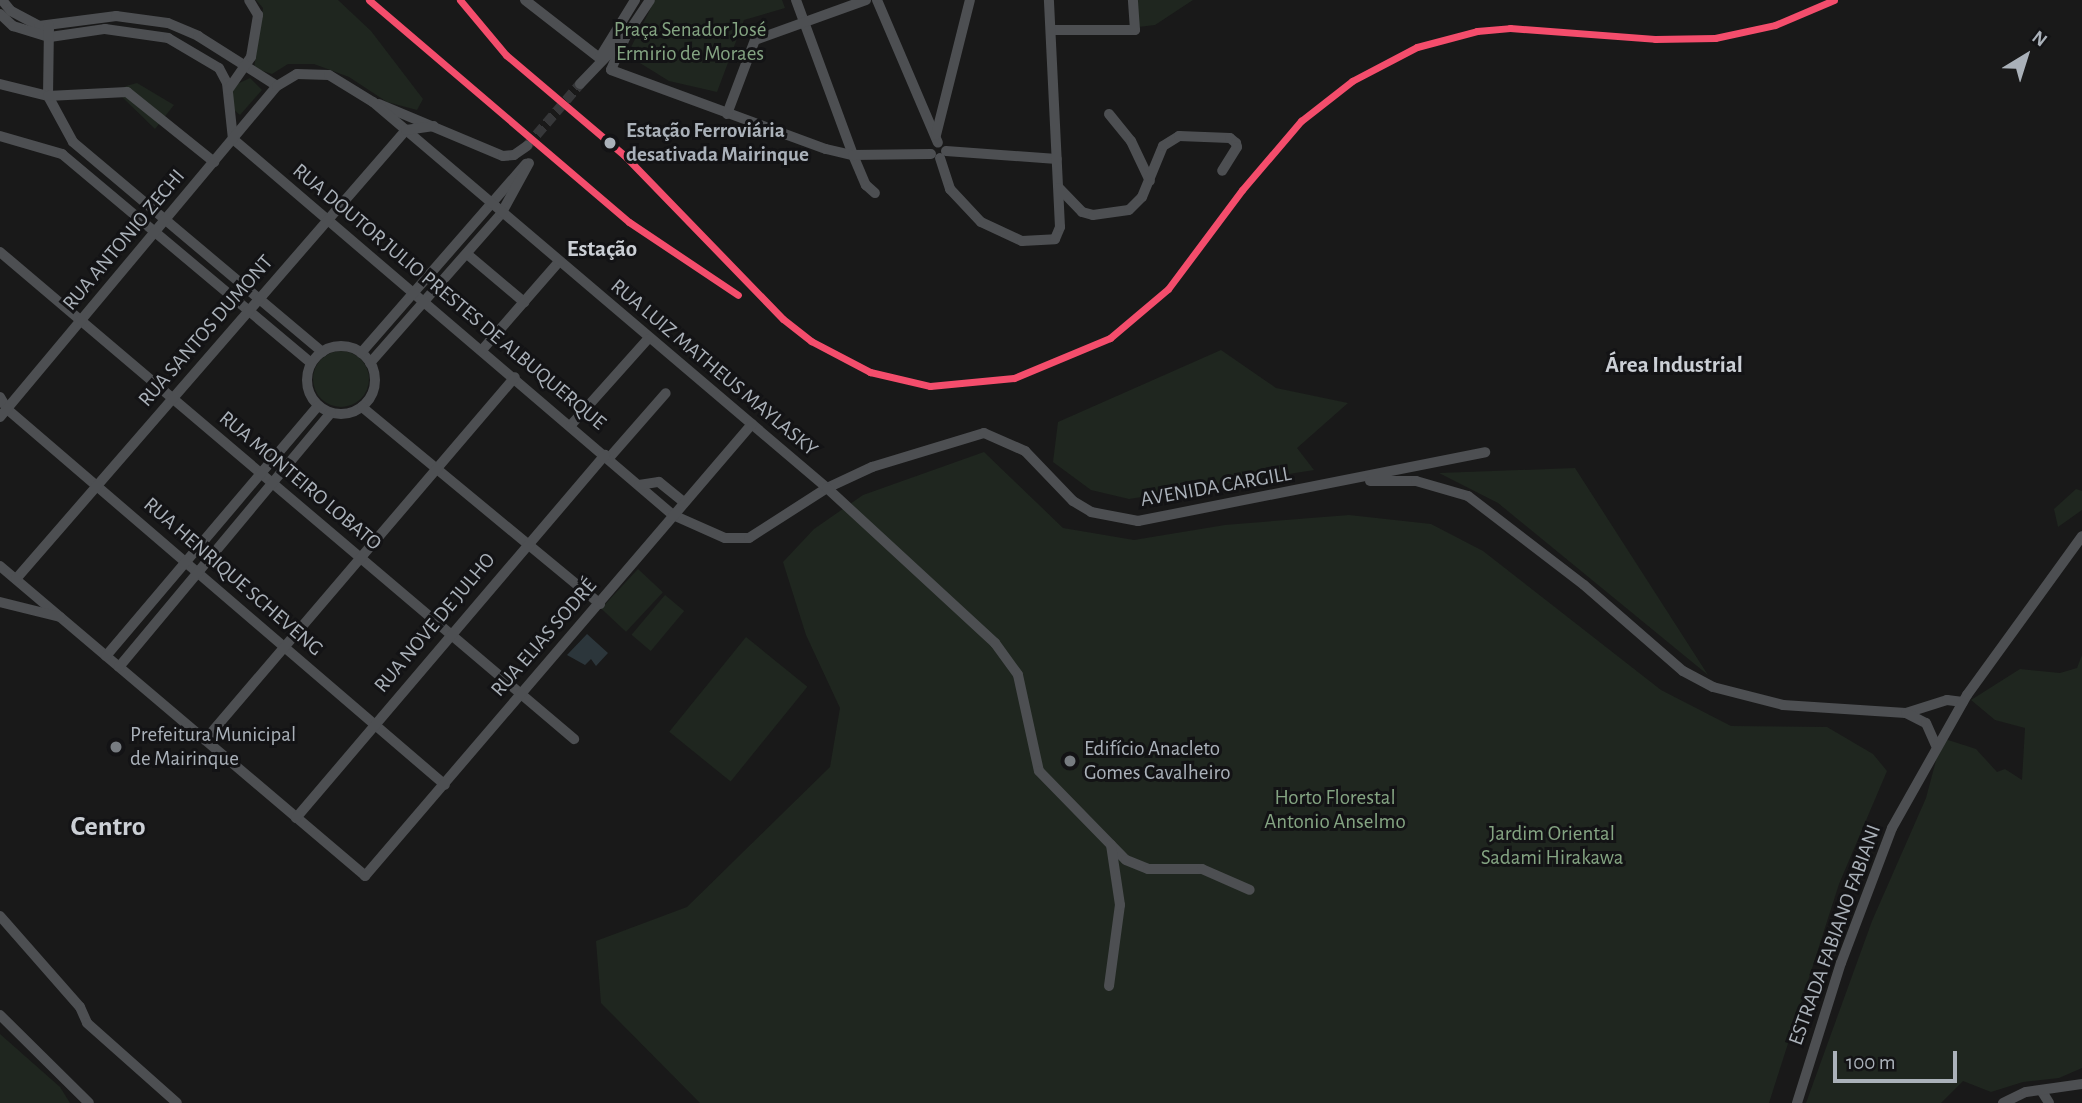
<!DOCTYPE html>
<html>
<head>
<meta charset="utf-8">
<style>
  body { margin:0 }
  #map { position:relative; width:2082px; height:1103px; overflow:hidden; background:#191919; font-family:"Alegreya Sans",sans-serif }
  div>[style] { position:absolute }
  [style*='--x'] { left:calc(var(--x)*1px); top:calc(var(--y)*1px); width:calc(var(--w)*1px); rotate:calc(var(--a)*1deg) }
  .green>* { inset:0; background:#1f261f; transform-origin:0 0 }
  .round { border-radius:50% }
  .water>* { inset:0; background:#2c363b }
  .minor-tunnel>* { height:10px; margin-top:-5px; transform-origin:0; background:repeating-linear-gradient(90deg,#363739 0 10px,transparent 0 15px) }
  .minor>* { height:10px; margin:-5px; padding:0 5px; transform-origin:5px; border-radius:5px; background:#4d4f52 }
  .minor>.ring { margin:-5px; padding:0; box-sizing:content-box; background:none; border:10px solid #4d4f52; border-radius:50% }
  .rail-1>* { height:7px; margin:-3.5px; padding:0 3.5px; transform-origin:3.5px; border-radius:3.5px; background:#f44d6c }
  .dots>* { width:19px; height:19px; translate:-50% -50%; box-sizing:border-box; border:4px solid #131315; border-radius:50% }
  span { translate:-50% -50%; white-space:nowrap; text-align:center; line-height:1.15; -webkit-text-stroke:6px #131315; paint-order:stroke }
  .park-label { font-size:21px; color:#84a482 }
  .stop-label { font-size:21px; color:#aab1b9; font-weight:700 }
  .left { translate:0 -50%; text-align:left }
  .street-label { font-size:21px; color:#aab1b9 }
  .poi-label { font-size:21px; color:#aab1b9 }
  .neighbourhood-label { font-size:23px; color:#cbcfd5; font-weight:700 }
  .district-label { font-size:28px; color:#cbcfd5; font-weight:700 }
  .north { position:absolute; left:1991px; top:21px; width:70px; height:70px; -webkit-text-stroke:5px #131315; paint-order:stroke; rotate:38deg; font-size:19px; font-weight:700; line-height:28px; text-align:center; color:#aab1b9 }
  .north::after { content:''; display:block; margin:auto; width:24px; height:32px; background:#aab1b9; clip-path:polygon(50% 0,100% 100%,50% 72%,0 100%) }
  .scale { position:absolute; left:1833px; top:1051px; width:124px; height:32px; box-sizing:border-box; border:4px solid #aab1b9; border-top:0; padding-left:9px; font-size:21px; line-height:24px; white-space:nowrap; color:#aab1b9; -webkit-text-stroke:5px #131315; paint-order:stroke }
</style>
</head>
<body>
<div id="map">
  <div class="green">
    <i style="clip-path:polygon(256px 0,338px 0,371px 31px,423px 99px,417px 110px,387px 102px,349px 77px,314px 64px,288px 64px,272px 74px,254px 68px,263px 8px)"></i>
    <i style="clip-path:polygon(655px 0,782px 0,785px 8px,744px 20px,717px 92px,669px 81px,627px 55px)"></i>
    <i style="clip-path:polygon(1136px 0,1193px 0,1155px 25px,1138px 27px)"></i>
    <i style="clip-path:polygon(250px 78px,262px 90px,240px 115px,233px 109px,232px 93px,235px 85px)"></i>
    <i style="clip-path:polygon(137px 83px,174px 105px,155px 129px,119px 94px,126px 86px)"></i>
    <i style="clip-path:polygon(1221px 350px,1276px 388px,1348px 403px,1297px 448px,1314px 470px,1129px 499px,1091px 490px,1053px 462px,1058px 422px)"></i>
    <i class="round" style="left:313px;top:351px;width:56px;height:56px"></i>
    <i style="clip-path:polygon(984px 452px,1063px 528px,1134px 540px,1225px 525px,1349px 515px,1431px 524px,1483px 551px,1661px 690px,1731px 726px,1827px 727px,1873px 754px,1887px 771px,1839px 884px,1769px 1103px,700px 1103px,601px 1003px,596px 941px,687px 907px,830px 767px,840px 708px,806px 635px,783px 562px,814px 529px,863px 495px)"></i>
    <i style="clip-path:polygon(1575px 468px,1708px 675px,1498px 503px,1439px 473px)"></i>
    <i style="clip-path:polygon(2076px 489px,2082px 491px,2082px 510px,2058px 527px,2054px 509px)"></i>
    <i style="left:638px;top:569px;width:34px;height:54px;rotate:43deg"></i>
    <i style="left:665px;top:595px;width:25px;height:52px;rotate:40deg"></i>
    <i style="left:746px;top:637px;width:79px;height:122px;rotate:39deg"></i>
    <i style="clip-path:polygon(2082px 655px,2082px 1068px,2059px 1078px,2023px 1082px,1991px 1092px,1963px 1081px,1941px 1103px,1806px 1103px,1872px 921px,1926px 798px,1942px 738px,1976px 749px,1997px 772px,2005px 769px,2022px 780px,2025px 728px,1995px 720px,1971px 700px,2020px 669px,2060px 673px,2077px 668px)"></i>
    <i style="clip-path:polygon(0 1034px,60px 1087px,70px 1103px,0 1103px)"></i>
  </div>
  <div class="water">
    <i style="clip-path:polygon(587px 634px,608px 653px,596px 666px,591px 659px,585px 665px,567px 655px)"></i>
  </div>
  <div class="minor-tunnel">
    <i style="--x:527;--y:146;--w:82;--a:-49.5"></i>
  </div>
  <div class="minor">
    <i style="--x:2;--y:0;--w:14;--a:51"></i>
    <i style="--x:11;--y:11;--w:32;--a:28"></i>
    <i style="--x:39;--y:26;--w:78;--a:-7.4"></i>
    <i style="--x:116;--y:16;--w:52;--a:7.7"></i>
    <i style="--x:168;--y:23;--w:33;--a:23"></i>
    <i style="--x:198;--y:36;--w:93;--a:32.3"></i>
    <i style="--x:525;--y:0;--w:98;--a:37.9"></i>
    <i style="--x:796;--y:0;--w:165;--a:69.8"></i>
    <i style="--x:853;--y:155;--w:33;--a:67"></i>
    <i style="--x:866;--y:185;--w:12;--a:42"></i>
    <i style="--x:877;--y:0;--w:155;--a:66.9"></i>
    <i style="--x:0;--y:14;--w:18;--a:43"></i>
    <i style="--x:13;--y:26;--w:39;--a:17"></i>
    <i style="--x:50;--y:37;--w:56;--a:-8.3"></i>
    <i style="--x:105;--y:29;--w:64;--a:8.1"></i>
    <i style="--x:168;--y:38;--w:59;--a:30.5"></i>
    <i style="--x:219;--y:68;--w:17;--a:62"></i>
    <i style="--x:227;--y:83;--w:56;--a:83.9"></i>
    <i style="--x:233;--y:139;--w:579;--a:40.52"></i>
    <i style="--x:673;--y:515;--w:57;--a:23.9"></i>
    <i style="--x:725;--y:538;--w:24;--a:0"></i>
    <i style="--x:749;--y:538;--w:93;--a:-32.7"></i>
    <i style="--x:827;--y:488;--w:50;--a:-25"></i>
    <i style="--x:872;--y:467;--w:117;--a:-16.9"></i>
    <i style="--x:984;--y:433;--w:45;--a:23.7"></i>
    <i style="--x:1025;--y:451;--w:69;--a:46.2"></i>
    <i style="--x:1073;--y:501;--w:21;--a:31"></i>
    <i style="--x:1091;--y:512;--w:48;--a:10.8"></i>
    <i style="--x:1138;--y:521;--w:354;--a:-11.2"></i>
    <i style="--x:49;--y:25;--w:71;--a:90.8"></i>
    <i style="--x:48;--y:96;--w:52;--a:61.5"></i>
    <i style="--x:73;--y:142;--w:326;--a:40.1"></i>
    <i style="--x:1051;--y:30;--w:84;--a:0"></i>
    <i style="--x:1135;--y:30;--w:30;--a:-94"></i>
    <i style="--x:626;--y:36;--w:37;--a:114"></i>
    <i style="--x:611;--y:70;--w:229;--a:20.2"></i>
    <i style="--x:826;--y:149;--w:28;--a:13"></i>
    <i style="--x:853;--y:155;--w:78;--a:-0.7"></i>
    <i style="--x:600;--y:57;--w:67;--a:-58.4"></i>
    <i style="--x:0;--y:84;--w:49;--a:14"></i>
    <i style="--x:48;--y:96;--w:79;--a:-2.9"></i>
    <i style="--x:127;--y:92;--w:112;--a:38.8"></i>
    <i style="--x:580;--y:84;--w:66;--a:-46.2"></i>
    <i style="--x:626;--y:36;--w:43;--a:-56.3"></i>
    <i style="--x:228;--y:90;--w:40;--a:-55.1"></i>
    <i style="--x:251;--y:57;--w:43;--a:-80.5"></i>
    <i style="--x:258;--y:15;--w:17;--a:-121"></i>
    <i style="--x:379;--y:104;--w:134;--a:22.8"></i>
    <i style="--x:503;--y:156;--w:11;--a:-5"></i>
    <i style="--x:514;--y:155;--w:16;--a:-35"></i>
    <i style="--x:727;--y:114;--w:79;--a:-69.3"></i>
    <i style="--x:755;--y:40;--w:118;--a:-19.8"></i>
    <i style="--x:1109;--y:114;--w:35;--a:51"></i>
    <i style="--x:1131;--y:141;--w:44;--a:64.6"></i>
    <i style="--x:936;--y:135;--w:139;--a:-75.9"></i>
    <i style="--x:0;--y:136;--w:65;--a:16.2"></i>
    <i style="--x:62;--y:154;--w:325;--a:40"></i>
    <i style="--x:946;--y:151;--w:111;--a:4.1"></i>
    <i style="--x:940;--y:158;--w:33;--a:72"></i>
    <i style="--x:950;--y:189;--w:45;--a:46.8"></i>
    <i style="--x:981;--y:222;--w:45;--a:24.9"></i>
    <i style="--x:1022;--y:241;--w:33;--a:-3"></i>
    <i style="--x:1055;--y:239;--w:13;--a:-67"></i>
    <i style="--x:1060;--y:227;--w:227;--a:-92.8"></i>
    <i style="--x:1059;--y:188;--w:33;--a:46"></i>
    <i style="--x:1082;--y:212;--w:11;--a:15"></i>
    <i style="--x:1093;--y:215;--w:36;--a:-8"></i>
    <i style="--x:1129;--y:210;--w:18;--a:-45"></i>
    <i style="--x:1142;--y:197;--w:55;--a:-67.6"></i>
    <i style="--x:1163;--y:146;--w:19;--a:-32"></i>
    <i style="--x:1179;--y:136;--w:51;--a:2.2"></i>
    <i style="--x:1230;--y:138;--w:8;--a:40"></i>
    <i style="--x:1236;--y:143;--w:4;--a:76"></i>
    <i style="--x:1237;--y:147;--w:28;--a:122"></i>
    <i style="--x:0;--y:252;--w:753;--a:40.31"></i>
    <i style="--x:467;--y:254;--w:75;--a:40.1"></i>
    <i class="ring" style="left:307px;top:346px;width:58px;height:58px"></i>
    <i style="--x:482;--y:350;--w:116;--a:-48.9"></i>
    <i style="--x:361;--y:353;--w:251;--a:-48.9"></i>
    <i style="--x:370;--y:363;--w:198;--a:-48.7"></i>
    <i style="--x:501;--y:214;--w:58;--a:-61.2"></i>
    <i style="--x:0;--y:397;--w:14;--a:60"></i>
    <i style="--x:7;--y:409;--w:577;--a:40.64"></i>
    <i style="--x:362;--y:407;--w:309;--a:39.6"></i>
    <i style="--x:0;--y:417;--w:432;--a:-50.1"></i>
    <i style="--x:277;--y:86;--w:23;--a:-31"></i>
    <i style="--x:297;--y:74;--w:32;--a:2"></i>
    <i style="--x:329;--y:75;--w:52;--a:31.5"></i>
    <i style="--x:373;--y:102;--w:596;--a:40.37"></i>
    <i style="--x:827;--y:488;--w:229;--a:42.7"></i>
    <i style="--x:995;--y:643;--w:39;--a:54"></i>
    <i style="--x:1018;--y:675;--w:98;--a:77.7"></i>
    <i style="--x:1039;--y:771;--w:124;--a:45.7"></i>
    <i style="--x:1126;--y:860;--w:24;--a:22"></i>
    <i style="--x:1148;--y:869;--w:54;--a:0"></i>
    <i style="--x:1202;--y:869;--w:52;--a:23.6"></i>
    <i style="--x:571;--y:425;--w:115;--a:-48.2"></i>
    <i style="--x:609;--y:458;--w:86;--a:-48.8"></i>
    <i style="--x:1370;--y:481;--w:46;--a:0"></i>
    <i style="--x:1416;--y:481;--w:54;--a:16.1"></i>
    <i style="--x:1468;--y:496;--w:146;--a:37.5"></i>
    <i style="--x:1584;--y:585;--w:131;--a:41"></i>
    <i style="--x:1683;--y:671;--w:34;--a:28"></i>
    <i style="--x:1713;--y:687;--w:72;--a:14.4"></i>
    <i style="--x:1783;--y:705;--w:123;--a:3.7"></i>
    <i style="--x:1906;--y:713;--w:43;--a:-17.6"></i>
    <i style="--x:1947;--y:700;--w:16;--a:7"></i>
    <i style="--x:639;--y:485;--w:20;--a:-9"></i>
    <i style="--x:659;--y:482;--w:32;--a:39"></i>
    <i style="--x:0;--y:566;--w:479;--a:40.3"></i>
    <i style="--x:365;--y:876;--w:595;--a:-49.43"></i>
    <i style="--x:16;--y:579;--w:595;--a:-49.02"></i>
    <i style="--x:406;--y:130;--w:28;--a:-8"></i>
    <i style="--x:0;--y:602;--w:62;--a:14"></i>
    <i style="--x:106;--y:656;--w:328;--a:-49.7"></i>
    <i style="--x:119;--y:667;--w:331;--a:-50.2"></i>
    <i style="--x:1906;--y:713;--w:22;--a:27"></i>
    <i style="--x:1926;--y:723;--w:24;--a:66"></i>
    <i style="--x:205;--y:740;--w:477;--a:-49.5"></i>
    <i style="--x:296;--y:818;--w:477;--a:-49.6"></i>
    <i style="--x:0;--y:916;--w:121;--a:48.7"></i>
    <i style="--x:80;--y:1007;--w:17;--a:66"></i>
    <i style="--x:87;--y:1023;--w:120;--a:41.6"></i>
    <i style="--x:1109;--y:986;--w:82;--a:-82.3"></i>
    <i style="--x:1120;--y:905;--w:61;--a:-98.5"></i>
    <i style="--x:0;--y:1015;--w:125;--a:44.7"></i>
    <i style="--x:2041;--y:1090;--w:15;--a:58"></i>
    <i style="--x:1797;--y:1103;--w:147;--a:-72.6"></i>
    <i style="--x:1841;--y:963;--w:144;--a:-69.3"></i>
    <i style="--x:1892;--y:828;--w:153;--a:-60.6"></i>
    <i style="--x:1967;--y:695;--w:196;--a:-54.1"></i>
    <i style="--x:2003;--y:1103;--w:25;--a:-26"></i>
    <i style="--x:2026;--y:1092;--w:57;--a:-8.1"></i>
  </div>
  <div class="rail-1">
    <i style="--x:369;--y:0;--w:342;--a:40.5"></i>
    <i style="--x:629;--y:222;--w:131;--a:33.8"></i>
    <i style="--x:460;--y:0;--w:72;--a:50.1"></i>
    <i style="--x:506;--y:55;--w:155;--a:40.3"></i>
    <i style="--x:624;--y:155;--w:228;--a:45.9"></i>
    <i style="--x:783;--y:319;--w:36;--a:38"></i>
    <i style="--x:811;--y:341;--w:67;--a:27.7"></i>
    <i style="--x:870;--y:372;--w:62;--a:13.1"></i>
    <i style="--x:930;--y:386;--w:84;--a:-5.4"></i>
    <i style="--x:1014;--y:378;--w:104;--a:-22.6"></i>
    <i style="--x:1110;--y:338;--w:76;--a:-40.2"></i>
    <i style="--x:1168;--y:289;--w:124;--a:-53.2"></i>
    <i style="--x:1242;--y:190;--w:91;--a:-49.5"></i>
    <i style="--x:1301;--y:121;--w:65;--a:-38.1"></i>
    <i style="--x:1352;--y:81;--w:73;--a:-27.6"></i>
    <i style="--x:1417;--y:47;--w:62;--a:-14.9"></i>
    <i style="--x:1477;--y:31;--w:33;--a:-5"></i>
    <i style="--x:1510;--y:28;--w:145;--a:4.3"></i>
    <i style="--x:1655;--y:39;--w:60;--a:-1"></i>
    <i style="--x:1715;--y:38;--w:61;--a:-12.2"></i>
    <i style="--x:1775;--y:25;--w:64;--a:-23"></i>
  </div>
  <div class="dots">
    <i style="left:610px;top:143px;background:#aab1b9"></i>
    <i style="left:116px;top:747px;background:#777c81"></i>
    <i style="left:1070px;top:761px;background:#777c81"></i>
  </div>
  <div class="park-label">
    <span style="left:690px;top:42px">Praça Senador José<br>Ermirio de Moraes</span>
    <span style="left:1335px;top:810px">Horto Florestal<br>Antonio Anselmo</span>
    <span style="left:1552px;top:846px">Jardim Oriental<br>Sadami Hirakawa</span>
  </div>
  <div class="stop-label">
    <span class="left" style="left:626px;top:143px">Estação Ferroviária<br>desativada Mairinque</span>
  </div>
  <div class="street-label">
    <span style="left:124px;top:240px;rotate:-50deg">RUA ANTONIO ZECHI</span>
    <span style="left:449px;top:297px;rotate:40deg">RUA DOUTOR JULIO PRESTES DE ALBUQUERQUE</span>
    <span style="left:206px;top:331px;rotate:-49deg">RUA SANTOS DUMONT</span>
    <span style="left:714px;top:368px;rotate:40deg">RUA LUIZ MATHEUS MAYLASKY</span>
    <span style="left:300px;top:481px;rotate:40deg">RUA MONTEIRO LOBATO</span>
    <span style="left:1216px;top:487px;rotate:-10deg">AVENIDA CARGILL</span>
    <span style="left:233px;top:577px;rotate:41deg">RUA HENRIQUE SCHEVENG</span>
    <span style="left:435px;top:623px;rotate:-50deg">RUA NOVE DE JULHO</span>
    <span style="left:544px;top:638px;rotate:-49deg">RUA ELIAS SODRÉ</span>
    <span style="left:1835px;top:935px;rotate:-70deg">ESTRADA FABIANO FABIANI</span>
  </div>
  <div class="poi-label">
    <span class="left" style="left:130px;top:747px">Prefeitura Municipal<br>de Mairinque</span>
    <span class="left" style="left:1084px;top:761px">Edifício Anacleto<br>Gomes Cavalheiro</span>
  </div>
  <div class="neighbourhood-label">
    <span style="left:602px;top:250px">Estação</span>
    <span style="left:1674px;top:366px">Área Industrial</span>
  </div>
  <div class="district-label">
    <span style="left:108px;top:827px">Centro</span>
  </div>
  <div class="north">N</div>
  <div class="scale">100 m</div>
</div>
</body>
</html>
